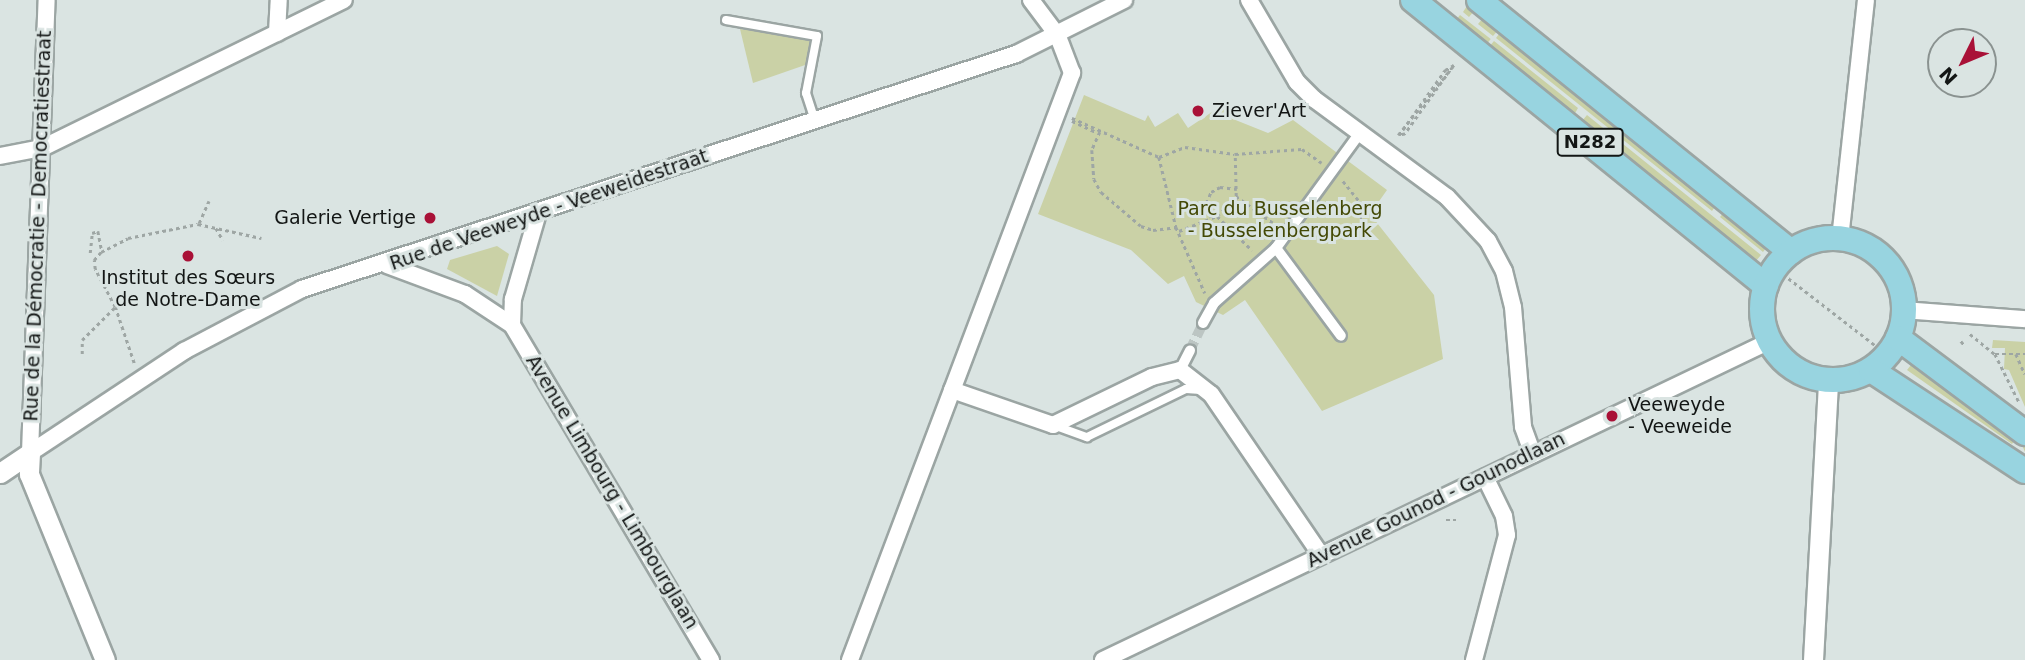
<!DOCTYPE html>
<html>
<head>
<meta charset="utf-8">
<style>
  body { margin:0 }
  #map { position:relative; width:2025px; height:660px; overflow:hidden; background:#dae4e2; font-family:"DejaVu Sans",sans-serif }
  div>[style] { position:absolute }
  [style*='--x'] { left:calc(var(--x)*1px); top:calc(var(--y)*1px); width:calc(var(--w)*1px); rotate:calc(var(--a)*1deg) }
  .green>* { inset:0; background:#cad1a6; transform-origin:0 0 }
  .pedestrian-tunnel>* { height:10px; margin-top:-5px; transform-origin:0; background:repeating-linear-gradient(90deg,#bcc5c3 0 10px,transparent 0 15px) }
  .path>* { height:2.5px; margin-top:-1.25px; transform-origin:0; background:repeating-linear-gradient(90deg,#9ea6a4 0 3.5px,transparent 0 7px) }
  .roads { filter:drop-shadow(2px 0 #9ba5a3) drop-shadow(-2px 0 #9ba5a3) drop-shadow(0 2px #9ba5a3) drop-shadow(0 -2px #9ba5a3) }
  .service>* { height:8px; margin:-4px; padding:0 4px; transform-origin:4px; border-radius:4px; background:#fff }
  .pedestrian>* { height:10px; margin:-5px; padding:0 5px; transform-origin:5px; border-radius:5px; background:#fff }
  .minor>* { height:16px; margin:-8px; padding:0 8px; transform-origin:8px; border-radius:8px; background:#fff }
  .tertiary>* { height:19px; margin:-9.5px; padding:0 9.5px; transform-origin:9.5px; border-radius:9.5px; background:#fff }
  .primary>* { height:24px; margin:-12px; padding:0 12px; transform-origin:12px; border-radius:12px; background:#98d4e0 }
  .primary>.ring { margin:-12px; padding:0; box-sizing:content-box; background:none; border:24px solid #98d4e0; border-radius:50% }
  .dots>* { width:19px; height:19px; translate:-50% -50%; box-sizing:border-box; border:4px solid #dae4e2; border-radius:50% }
  span { translate:-50% -50%; white-space:nowrap; text-align:center; line-height:1.15; -webkit-text-stroke:6px #dae4e2; paint-order:stroke }
  .shield-label span { padding:2px 5px; background:#dae4e2; border:2px solid; border-radius:5px; -webkit-text-stroke-width:0 }
  .shield-label { font-size:18px; color:#131615; font-weight:700 }
  .poi-label { font-size:19px; color:#131615 }
  .left { translate:0 -50%; text-align:left }
  .right { translate:-100% -50%; text-align:right }
  .park-label { font-size:19px; color:#434905 }
  .street-label { font-size:19px; color:#131615 }
  .north { position:absolute; left:1927px; top:28px; width:70px; height:70px; box-sizing:border-box; background:#dae4e2; border:2px solid #8a9290; border-radius:50%; rotate:227deg; font-size:19px; font-weight:700; line-height:28px; text-align:center; color:#131615 }
  .north::after { content:''; display:block; margin:auto; width:24px; height:32px; background:#a91137; clip-path:polygon(50% 0,100% 100%,50% 72%,0 100%) }
</style>
</head>
<body>
<div id="map">
  <div class="green">
    <i style="clip-path:polygon(1469px 3px,1500px 28px,1493px 36px,1478px 24px,1484px 17px,1475px 10px,1469px 17px,1463px 12px)"></i>
    <i style="left:1460px;top:15px;width:39px;height:9px;rotate:38deg"></i>
    <i style="clip-path:polygon(740px 29px,811px 38px,808px 64px,753px 83px)"></i>
    <i style="clip-path:polygon(1502px 30px,1769px 244px,1763px 252px,1720px 217px,1725px 211px,1717px 204px,1712px 211px,1496px 38px)"></i>
    <i style="clip-path:polygon(1494px 41px,1578px 108px,1574px 115px,1582px 121px,1587px 115px,1761px 255px,1755px 262px,1488px 48px)"></i>
    <i style="clip-path:polygon(1084px 95px,1145px 121px,1148px 115px,1155px 127px,1178px 113px,1188px 128px,1224px 104px,1233px 119px,1268px 133px,1293px 120px,1387px 190px,1370px 214px,1434px 295px,1443px 359px,1322px 411px,1245px 300px,1223px 315px,1196px 302px,1184px 276px,1168px 284px,1131px 250px,1038px 214px)"></i>
    <i style="clip-path:polygon(497px 246px,509px 254px,497px 296px,447px 269px,450px 260px)"></i>
    <i style="clip-path:polygon(1993px 340px,2025px 342px,2025px 407px,2009px 370px,2004px 369px,2005px 348px,1992px 348px)"></i>
    <i style="clip-path:polygon(1915px 360px,1937px 383px,2025px 444px,2025px 452px,2022px 445px,2015px 440px,2012px 444px,1907px 370px)"></i>
  </div>
  <div class="pedestrian-tunnel">
    <i style="--x:1190;--y:350;--w:30;--a:-64"></i>
  </div>
  <div class="path">
    <i style="--x:1454;--y:65;--w:85;--a:125.4"></i>
    <i style="--x:1405;--y:134;--w:6;--a:171"></i>
    <i style="--x:1399;--y:135;--w:80;--a:-54.7"></i>
    <i style="--x:1445;--y:70;--w:10;--a:-29"></i>
    <i style="--x:1072;--y:118;--w:95;--a:24.1"></i>
    <i style="--x:1159;--y:157;--w:28;--a:-21"></i>
    <i style="--x:1185;--y:147;--w:50;--a:8"></i>
    <i style="--x:1235;--y:154;--w:67;--a:-4.3"></i>
    <i style="--x:1302;--y:149;--w:24;--a:35"></i>
    <i style="--x:1072;--y:121;--w:26;--a:25"></i>
    <i style="--x:1100;--y:132;--w:20;--a:114"></i>
    <i style="--x:1092;--y:150;--w:29;--a:86"></i>
    <i style="--x:1094;--y:179;--w:15;--a:62"></i>
    <i style="--x:1101;--y:192;--w:52;--a:40.4"></i>
    <i style="--x:1141;--y:226;--w:13;--a:18"></i>
    <i style="--x:1153;--y:230;--w:23;--a:-7"></i>
    <i style="--x:1398;--y:135;--w:88;--a:-51.4"></i>
    <i style="--x:1159;--y:157;--w:72;--a:76.3"></i>
    <i style="--x:1176;--y:227;--w:72;--a:66.3"></i>
    <i style="--x:1343;--y:181;--w:26;--a:51"></i>
    <i style="--x:1359;--y:201;--w:20;--a:81"></i>
    <i style="--x:1236;--y:196;--w:49;--a:35.9"></i>
    <i style="--x:1217;--y:216;--w:28;--a:-46"></i>
    <i style="--x:1236;--y:196;--w:42;--a:-91.4"></i>
    <i style="--x:1211;--y:218;--w:16;--a:-108"></i>
    <i style="--x:1206;--y:203;--w:12;--a:-66"></i>
    <i style="--x:1211;--y:192;--w:10;--a:-29"></i>
    <i style="--x:1220;--y:187;--w:17;--a:7"></i>
    <i style="--x:199;--y:223;--w:24;--a:-66"></i>
    <i style="--x:216;--y:228;--w:14;--a:60"></i>
    <i style="--x:1179;--y:231;--w:41;--a:-21.5"></i>
    <i style="--x:1217;--y:216;--w:49;--a:44.2"></i>
    <i style="--x:90;--y:253;--w:20;--a:-84"></i>
    <i style="--x:92;--y:233;--w:6;--a:-18"></i>
    <i style="--x:98;--y:231;--w:20;--a:79"></i>
    <i style="--x:1783;--y:274;--w:123;--a:37.7"></i>
    <i style="--x:1970;--y:334;--w:32;--a:39"></i>
    <i style="--x:1995;--y:354;--w:30;--a:0"></i>
    <i style="--x:1961;--y:341;--w:6;--a:51"></i>
    <i style="--x:82;--y:354;--w:14;--a:-90"></i>
    <i style="--x:82;--y:340;--w:47;--a:-45"></i>
    <i style="--x:1995;--y:354;--w:54;--a:63.4"></i>
    <i style="--x:2016;--y:354;--w:22;--a:66"></i>
    <i style="--x:134;--y:363;--w:59;--a:-108.7"></i>
    <i style="--x:115;--y:307;--w:43;--a:-117.8"></i>
    <i style="--x:95;--y:269;--w:9;--a:-96"></i>
    <i style="--x:94;--y:260;--w:11;--a:-49"></i>
    <i style="--x:101;--y:252;--w:30;--a:-27"></i>
    <i style="--x:128;--y:238;--w:71;--a:-11.3"></i>
    <i style="--x:198;--y:224;--w:65;--a:12.5"></i>
    <i style="--x:1446;--y:520;--w:10;--a:0"></i>
  </div>
  <div class="roads">
    <div class="service">
      <i style="--x:726;--y:20;--w:92;--a:10"></i>
      <i style="--x:817;--y:36;--w:58;--a:100.9"></i>
      <i style="--x:806;--y:93;--w:28;--a:72"></i>
      <i style="--x:1056;--y:426;--w:33;--a:20"></i>
      <i style="--x:1087;--y:437;--w:110;--a:-25.9"></i>
      <i style="--x:1186;--y:389;--w:15;--a:4"></i>
    </div>
    <div class="pedestrian">
      <i style="--x:1276;--y:248;--w:109;--a:53.5"></i>
      <i style="--x:1203;--y:323;--w:23;--a:-61"></i>
      <i style="--x:1214;--y:303;--w:83;--a:-41.6"></i>
      <i style="--x:1276;--y:248;--w:142;--a:-53.9"></i>
      <i style="--x:1180;--y:370;--w:22;--a:-63"></i>
    </div>
    <div class="minor">
      <i style="--x:1249;--y:0;--w:95;--a:59.7"></i>
      <i style="--x:1297;--y:82;--w:24;--a:45"></i>
      <i style="--x:1314;--y:99;--w:165;--a:36.4"></i>
      <i style="--x:1447;--y:197;--w:60;--a:47"></i>
      <i style="--x:1488;--y:241;--w:34;--a:62"></i>
      <i style="--x:1504;--y:271;--w:37;--a:76"></i>
      <i style="--x:1513;--y:307;--w:120;--a:85.2"></i>
      <i style="--x:1523;--y:427;--w:29;--a:70"></i>
      <i style="--x:277;--y:33;--w:33;--a:-87"></i>
      <i style="--x:0;--y:156;--w:43;--a:-10.8"></i>
      <i style="--x:42;--y:148;--w:336;--a:-26.1"></i>
      <i style="--x:1840;--y:239;--w:240;--a:-83.8"></i>
      <i style="--x:387;--y:265;--w:83;--a:20.4"></i>
      <i style="--x:465;--y:294;--w:56;--a:33.4"></i>
      <i style="--x:512;--y:325;--w:390;--a:59.3"></i>
      <i style="--x:1904;--y:310;--w:121;--a:4.3"></i>
      <i style="--x:512;--y:325;--w:26;--a:-88"></i>
      <i style="--x:513;--y:299;--w:90;--a:-73.8"></i>
      <i style="--x:952;--y:390;--w:107;--a:19.1"></i>
      <i style="--x:1053;--y:425;--w:110;--a:-25.9"></i>
      <i style="--x:1152;--y:377;--w:29;--a:-14"></i>
      <i style="--x:1180;--y:370;--w:39;--a:38"></i>
      <i style="--x:1211;--y:394;--w:195;--a:55.7"></i>
      <i style="--x:30;--y:453;--w:185;--a:-33.5"></i>
      <i style="--x:184;--y:351;--w:133;--a:-27.7"></i>
      <i style="--x:302;--y:289;--w:752;--a:-18.22"></i>
      <i style="--x:1016;--y:54;--w:121;--a:-26.6"></i>
      <i style="--x:30;--y:453;--w:453;--a:-87.9"></i>
      <i style="--x:850;--y:660;--w:628;--a:-69.28"></i>
      <i style="--x:1072;--y:73;--w:40;--a:-111"></i>
      <i style="--x:1058;--y:36;--w:45;--a:-126.9"></i>
      <i style="--x:1103;--y:660;--w:739;--a:-25.56"></i>
      <i style="--x:1474;--y:660;--w:129;--a:-75.2"></i>
      <i style="--x:1507;--y:535;--w:19;--a:-99"></i>
      <i style="--x:1504;--y:516;--w:43;--a:-116"></i>
    </div>
    <div class="tertiary">
      <i style="--x:30;--y:453;--w:21;--a:93"></i>
      <i style="--x:29;--y:474;--w:201;--a:67.8"></i>
      <i style="--x:0;--y:473;--w:36;--a:-34"></i>
      <i style="--x:1813;--y:660;--w:280;--a:-86.9"></i>
    </div>
    <div class="primary">
      <i style="--x:1413;--y:0;--w:454;--a:39"></i>
      <i style="--x:1479;--y:0;--w:401;--a:38.9"></i>
      <i class="ring" style="left:1762px;top:238px;width:118px;height:118px"></i>
      <i style="--x:1898;--y:338;--w:159;--a:36.8"></i>
      <i style="--x:1871;--y:370;--w:184;--a:33.3"></i>
    </div>
  </div>
  <div class="dots">
    <i style="left:1198px;top:111px;background:#a91137"></i>
    <i style="left:430px;top:218px;background:#a91137"></i>
    <i style="left:188px;top:256px;background:#a91137"></i>
    <i style="left:1612px;top:416px;background:#a91137"></i>
  </div>
  <div class="shield-label">
    <span style="left:1590px;top:142px">N282</span>
  </div>
  <div class="poi-label">
    <span class="left" style="left:1212px;top:111px">Ziever'Art</span>
    <span class="right" style="left:416px;top:218px">Galerie Vertige</span>
    <span style="left:188px;top:289px">Institut des Sœurs<br>de Notre-Dame</span>
    <span class="left" style="left:1628px;top:416px">Veeweyde<br>- Veeweide</span>
  </div>
  <div class="park-label">
    <span style="left:1280px;top:220px">Parc du Busselenberg<br>- Busselenbergpark</span>
  </div>
  <div class="street-label">
    <span style="left:549px;top:210px;rotate:-19deg">Rue de Veeweyde - Veeweidestraat</span>
    <span style="left:38px;top:226px;rotate:-88deg">Rue de la Démocratie - Democratiestraat</span>
    <span style="left:612px;top:492px;rotate:59deg">Avenue Limbourg - Limbourglaan</span>
    <span style="left:1436px;top:500px;rotate:-26deg">Avenue Gounod - Gounodlaan</span>
  </div>
  <div class="north">N</div>
</div>
</body>
</html>
